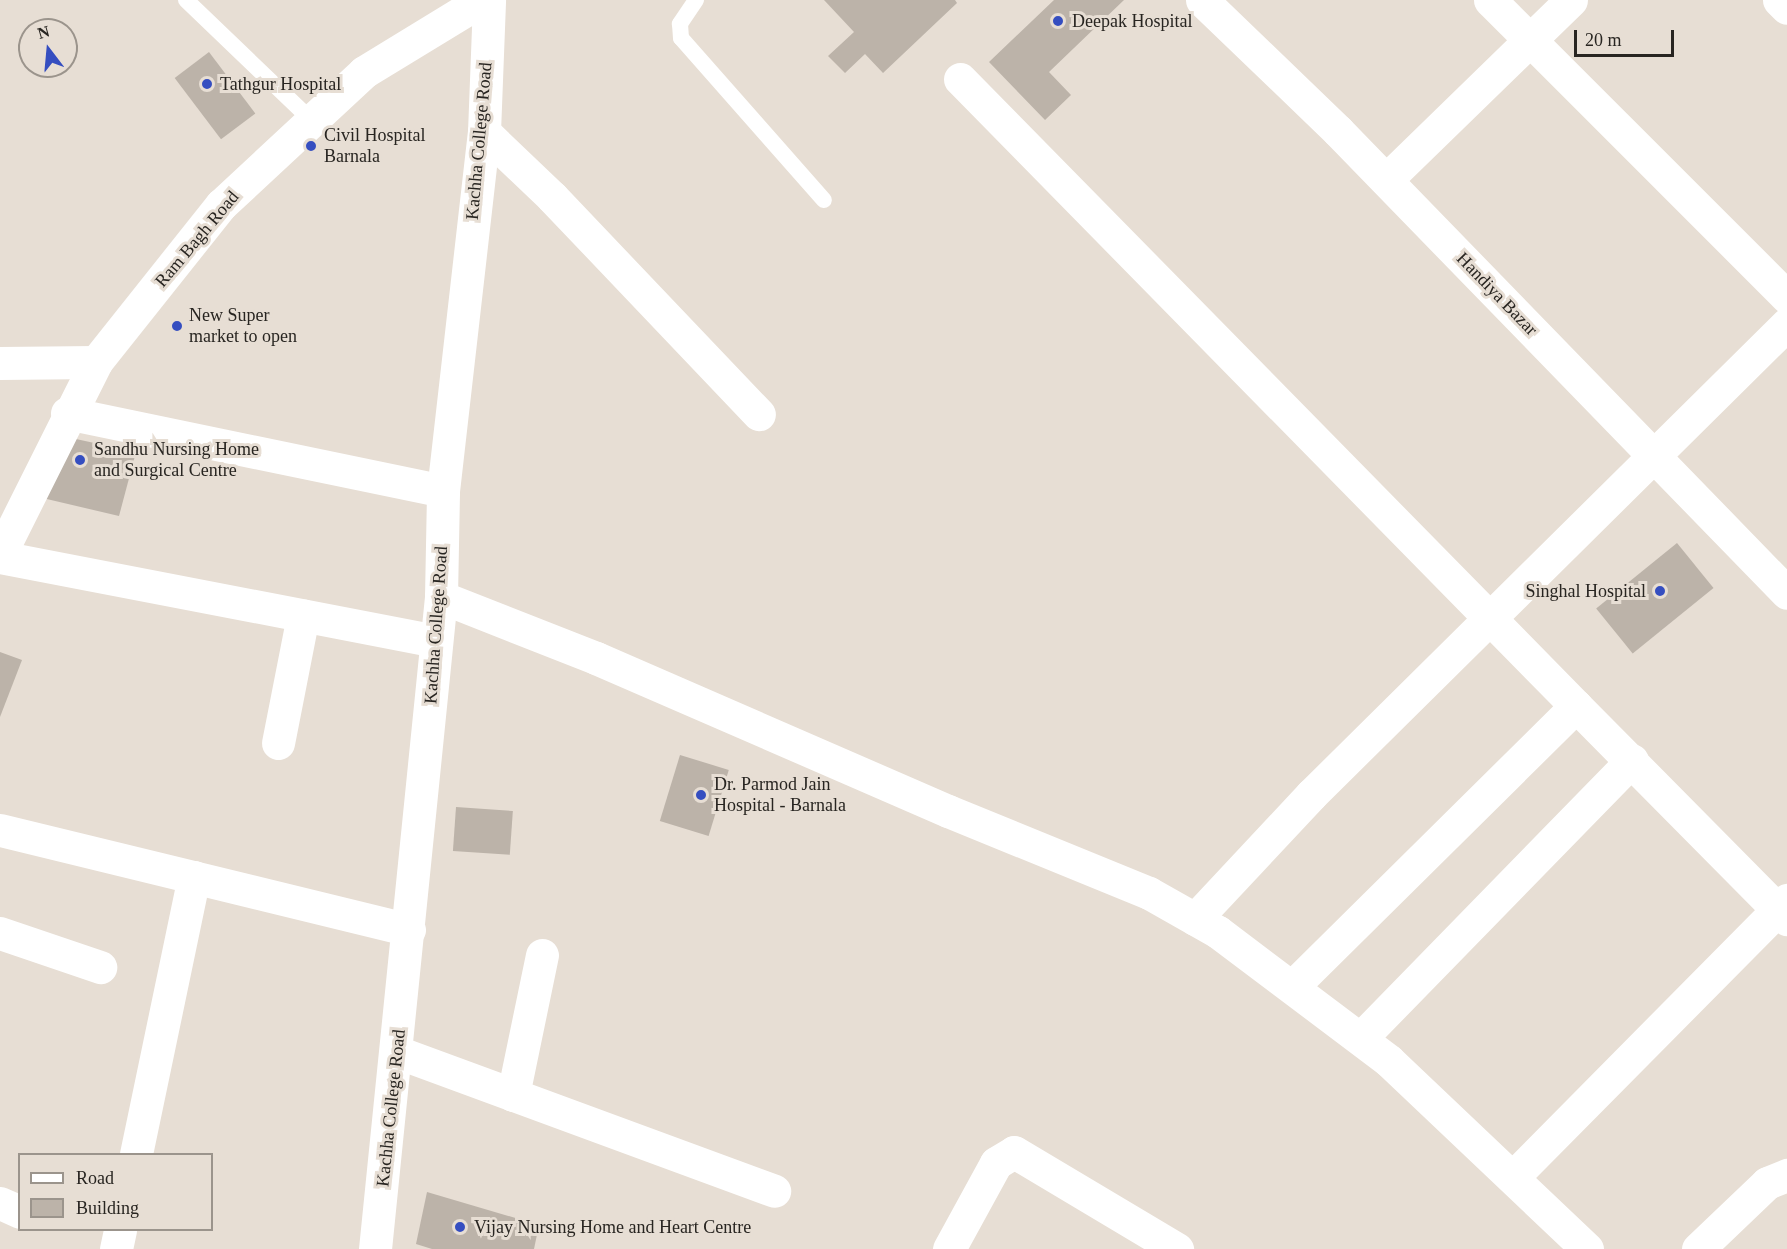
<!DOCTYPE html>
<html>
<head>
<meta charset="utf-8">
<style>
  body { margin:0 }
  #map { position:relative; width:1787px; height:1249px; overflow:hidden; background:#e7ded4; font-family:Georgia,serif }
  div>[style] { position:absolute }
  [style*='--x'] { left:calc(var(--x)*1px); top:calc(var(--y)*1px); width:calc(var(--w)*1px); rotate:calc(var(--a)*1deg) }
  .building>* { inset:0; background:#bcb3a9; transform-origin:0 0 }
  .lane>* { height:16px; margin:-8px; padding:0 8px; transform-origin:8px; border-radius:8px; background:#fff }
  .street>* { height:33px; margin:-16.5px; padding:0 16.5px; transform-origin:16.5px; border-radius:16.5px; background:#fff }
  .secondary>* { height:33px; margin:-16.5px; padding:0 16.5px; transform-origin:16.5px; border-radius:16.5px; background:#fff }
  .dots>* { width:16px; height:16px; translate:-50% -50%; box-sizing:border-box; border:3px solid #e7ded4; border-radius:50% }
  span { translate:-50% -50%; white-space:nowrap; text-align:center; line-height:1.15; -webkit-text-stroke:6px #e7ded4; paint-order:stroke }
  .poi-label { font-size:18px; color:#282521 }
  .left { translate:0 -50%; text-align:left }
  .right { translate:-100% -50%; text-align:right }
  .street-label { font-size:18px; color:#282521 }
  .legend { position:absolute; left:18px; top:1153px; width:195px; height:78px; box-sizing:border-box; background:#e7ded4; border:2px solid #9b948c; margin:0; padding:8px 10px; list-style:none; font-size:18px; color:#282521 }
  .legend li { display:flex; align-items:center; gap:12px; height:30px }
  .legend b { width:30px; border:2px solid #9b948c }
  .north { position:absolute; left:18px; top:18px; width:60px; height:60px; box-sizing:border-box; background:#e7ded4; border:2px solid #9b948c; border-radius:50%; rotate:344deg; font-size:16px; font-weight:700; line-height:24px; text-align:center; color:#282521 }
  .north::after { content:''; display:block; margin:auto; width:21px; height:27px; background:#354ec0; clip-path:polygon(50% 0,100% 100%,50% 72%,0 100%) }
  .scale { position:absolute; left:1574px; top:30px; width:100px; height:27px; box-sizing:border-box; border:3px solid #282521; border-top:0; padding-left:8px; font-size:18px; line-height:21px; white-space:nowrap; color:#282521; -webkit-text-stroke:4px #e7ded4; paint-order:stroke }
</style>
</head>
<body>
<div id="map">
  <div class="building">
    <i style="clip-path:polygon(824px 0,955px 0,957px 3px,883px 73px,865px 54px,845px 73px,828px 56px,854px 32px)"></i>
    <i style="clip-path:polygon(1054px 0,1124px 0,1049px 72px,1071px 95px,1045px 120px,989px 62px)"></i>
    <i style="left:209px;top:52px;width:77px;height:43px;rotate:53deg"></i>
    <i style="clip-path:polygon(62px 436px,136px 452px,119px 516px,34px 496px)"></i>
    <i style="left:1677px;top:543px;width:58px;height:104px;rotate:51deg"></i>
    <i style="clip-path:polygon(0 652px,22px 660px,0 717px)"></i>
    <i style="left:680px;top:755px;width:51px;height:69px;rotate:17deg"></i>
    <i style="left:456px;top:807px;width:57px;height:44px;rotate:4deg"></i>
    <i style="clip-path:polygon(427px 1192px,539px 1225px,534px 1249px,432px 1249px,416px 1244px)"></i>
  </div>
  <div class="lane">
    <i style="--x:186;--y:0;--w:172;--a:43.8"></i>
    <i style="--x:696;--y:0;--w:29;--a:124"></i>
    <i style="--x:680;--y:24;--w:14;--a:86"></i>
    <i style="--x:681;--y:38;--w:216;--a:48.6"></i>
  </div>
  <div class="street">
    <i style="--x:1202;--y:0;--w:189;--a:43.9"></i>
    <i style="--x:1338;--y:131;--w:644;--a:45.82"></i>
    <i style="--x:1490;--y:0;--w:420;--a:45"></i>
    <i style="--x:960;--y:79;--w:879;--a:45.51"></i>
    <i style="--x:484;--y:132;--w:94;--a:43.7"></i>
    <i style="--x:552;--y:197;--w:300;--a:46.4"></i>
    <i style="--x:1386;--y:180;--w:258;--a:-44.2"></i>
    <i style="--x:0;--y:363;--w:96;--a:-0.6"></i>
    <i style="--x:67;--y:413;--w:384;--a:11.7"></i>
    <i style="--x:0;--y:557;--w:444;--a:10.9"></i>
    <i style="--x:441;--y:597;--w:167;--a:21.5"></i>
    <i style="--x:596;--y:658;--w:384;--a:23.5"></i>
    <i style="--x:948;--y:811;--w:217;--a:22.2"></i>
    <i style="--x:1149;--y:893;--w:79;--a:29.5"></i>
    <i style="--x:1218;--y:932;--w:214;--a:37"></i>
    <i style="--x:1389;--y:1061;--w:273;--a:43.5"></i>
    <i style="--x:278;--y:743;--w:130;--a:-78.9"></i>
    <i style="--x:0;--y:830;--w:421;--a:13.7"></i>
    <i style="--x:1195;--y:919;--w:170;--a:-46.9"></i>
    <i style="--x:1311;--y:795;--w:670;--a:-44.7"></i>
    <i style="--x:0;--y:933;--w:106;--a:18.8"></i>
    <i style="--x:1293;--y:986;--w:398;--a:-44.7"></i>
    <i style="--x:1576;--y:706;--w:300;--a:45.3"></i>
    <i style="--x:1361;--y:1038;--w:388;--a:-45.7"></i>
    <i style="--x:397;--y:1052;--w:402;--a:20.2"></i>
    <i style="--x:513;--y:1095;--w:143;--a:-78.3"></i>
    <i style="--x:136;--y:1154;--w:283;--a:-78.2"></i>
    <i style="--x:1513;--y:1177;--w:390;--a:-45.3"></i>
    <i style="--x:0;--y:1203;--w:22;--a:24"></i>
    <i style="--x:116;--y:1249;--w:19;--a:-78"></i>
    <i style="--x:949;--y:1249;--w:98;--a:-61.3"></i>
    <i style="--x:996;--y:1163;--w:21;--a:-31"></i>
    <i style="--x:1014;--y:1152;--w:190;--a:30.8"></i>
    <i style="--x:1698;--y:1249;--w:95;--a:-43.7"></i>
    <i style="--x:1767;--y:1183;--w:22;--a:-22"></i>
  </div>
  <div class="secondary">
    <i style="--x:1779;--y:0;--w:11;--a:45"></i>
    <i style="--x:0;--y:554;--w:215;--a:-63.4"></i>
    <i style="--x:96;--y:362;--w:201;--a:-51.5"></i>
    <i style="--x:221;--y:205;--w:195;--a:-42.9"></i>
    <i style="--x:364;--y:72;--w:138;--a:-31.4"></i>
    <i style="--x:375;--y:1249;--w:655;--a:-84.22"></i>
    <i style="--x:441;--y:597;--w:106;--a:-88.9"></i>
    <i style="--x:443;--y:491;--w:361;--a:-83.5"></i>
    <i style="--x:484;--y:132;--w:132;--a:-87.8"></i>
  </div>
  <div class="dots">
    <i style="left:1058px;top:21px;background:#354ec0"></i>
    <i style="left:207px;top:84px;background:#354ec0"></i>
    <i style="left:311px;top:146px;background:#354ec0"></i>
    <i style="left:177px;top:326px;background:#354ec0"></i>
    <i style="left:80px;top:460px;background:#354ec0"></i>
    <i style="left:1660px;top:591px;background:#354ec0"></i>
    <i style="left:701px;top:795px;background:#354ec0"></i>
    <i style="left:460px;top:1227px;background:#354ec0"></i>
  </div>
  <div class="poi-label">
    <span class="left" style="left:1072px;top:21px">Deepak Hospital</span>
    <span class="left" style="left:220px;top:84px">Tathgur Hospital</span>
    <span class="left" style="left:324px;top:146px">Civil Hospital<br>Barnala</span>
    <span class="left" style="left:189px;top:326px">New Super<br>market to open</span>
    <span class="left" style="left:94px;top:460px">Sandhu Nursing Home<br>and Surgical Centre</span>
    <span class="right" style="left:1646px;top:591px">Singhal Hospital</span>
    <span class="left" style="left:714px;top:795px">Dr. Parmod Jain<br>Hospital - Barnala</span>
    <span class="left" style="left:474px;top:1227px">Vijay Nursing Home and Heart Centre</span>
  </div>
  <div class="street-label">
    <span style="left:479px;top:141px;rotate:-85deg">Kachha College Road</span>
    <span style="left:197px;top:239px;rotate:-50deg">Ram Bagh Road</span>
    <span style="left:1497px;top:294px;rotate:46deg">Handiya Bazar</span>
    <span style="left:436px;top:625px;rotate:-86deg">Kachha College Road</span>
    <span style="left:391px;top:1108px;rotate:-84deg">Kachha College Road</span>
  </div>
  <ul class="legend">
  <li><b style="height:8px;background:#fff"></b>Road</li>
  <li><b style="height:16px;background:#bcb3a9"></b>Building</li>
  </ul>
  <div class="north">N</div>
  <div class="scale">20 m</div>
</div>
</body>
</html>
